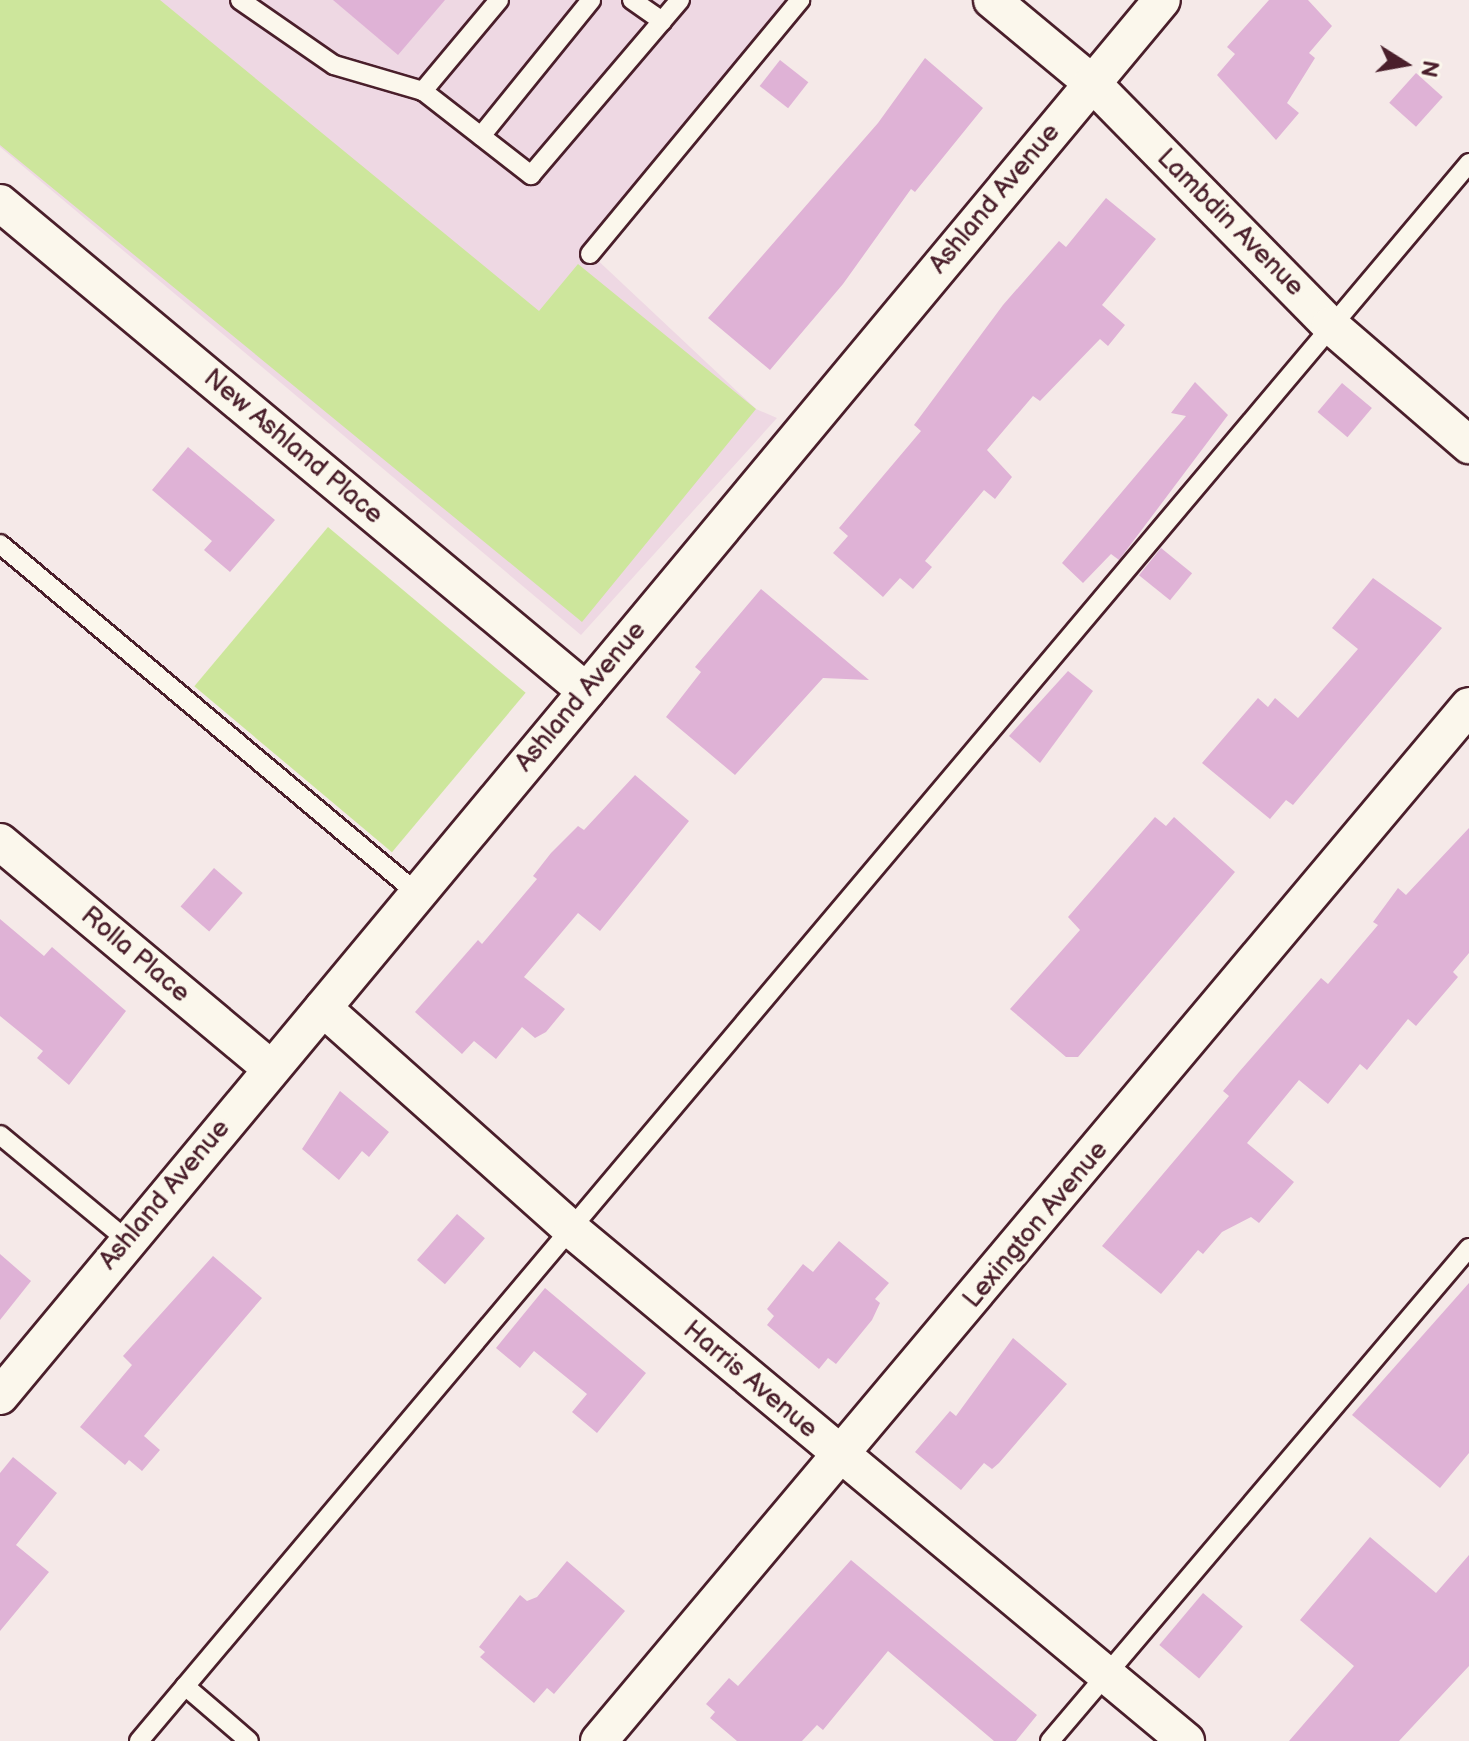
<!DOCTYPE html>
<html>
<head>
<meta charset="utf-8">
<style>
  body { margin:0 }
  #map { position:relative; width:1469px; height:1741px; overflow:hidden; background:#f5e9e8; font-family:"Balsamiq Sans",sans-serif }
  div>[style] { position:absolute }
  [style*='--x'] { left:calc(var(--x)*1px); top:calc(var(--y)*1px); width:calc(var(--w)*1px); rotate:calc(var(--a)*1deg) }
  .built>* { inset:0; background:#eed8e3 }
  .green>* { inset:0; background:#cde69c; transform-origin:0 0 }
  .building>* { inset:0; background:#dfb2d6; transform-origin:0 0 }
  .roads { filter:drop-shadow(2px 0 #4a1f2b) drop-shadow(-2px 0 #4a1f2b) drop-shadow(0 2px #4a1f2b) drop-shadow(0 -2px #4a1f2b) }
  .lane>* { height:18px; margin:-9px; padding:0 9px; transform-origin:9px; border-radius:9px; background:#fbf7ec }
  .street>* { height:36px; margin:-18px; padding:0 18px; transform-origin:18px; border-radius:18px; background:#fbf7ec }
  span { translate:-50% -50%; white-space:nowrap; text-align:center; line-height:1.15; -webkit-text-stroke:7px #fbf7ec; paint-order:stroke }
  .street-label { font-size:26px; color:#4a1f2b }
  .north { position:absolute; left:1365px; top:24px; width:80px; height:80px; -webkit-text-stroke:6px #fbf7ec; paint-order:stroke; rotate:101deg; font-size:22px; font-weight:700; line-height:32px; text-align:center; color:#4a1f2b }
  .north::after { content:''; display:block; margin:auto; width:28px; height:36px; background:#4a1f2b; clip-path:polygon(50% 0,100% 100%,50% 72%,0 100%) }
</style>
</head>
<body>
<div id="map">
  <div class="built">
    <i style="clip-path:polygon(0 0,805px 0,591px 254px,756px 409px,777px 418px,581px 635px,0 147px)"></i>
  </div>
  <div class="green">
    <i style="clip-path:polygon(0 0,160px 0,539px 311px,578px 264px,756px 409px,582px 622px,0 145px)"></i>
    <i style="left:328px;top:527px;width:258px;height:208px;rotate:40deg"></i>
  </div>
  <div class="building">
    <i style="clip-path:polygon(333px 0,445px 0,398px 55px)"></i>
    <i style="clip-path:polygon(1269px 0,1308px 0,1332px 26px,1309px 53px,1315px 58px,1287px 103px,1299px 113px,1276px 140px,1217px 75px,1235px 54px,1227px 47px)"></i>
    <i style="clip-path:polygon(925px 58px,983px 108px,915px 192px,911px 189px,843px 284px,770px 370px,708px 318px,878px 123px)"></i>
    <i style="left:780px;top:60px;width:36px;height:33px;rotate:38deg"></i>
    <i style="left:1416px;top:73px;width:36px;height:40px;rotate:42deg"></i>
    <i style="clip-path:polygon(1106px 198px,1156px 239px,1102px 305px,1125px 325px,1108px 346px,1100px 339px,1040px 401px,1033px 396px,987px 450px,1012px 477px,995px 499px,984px 490px,925px 561px,932px 567px,913px 589px,900px 578px,883px 597px,833px 553px,848px 536px,839px 528px,921px 431px,914px 425px,1003px 305px,1059px 241px,1066px 247px)"></i>
    <i style="clip-path:polygon(1195px 382px,1228px 415px,1119px 560px,1111px 554px,1083px 583px,1062px 563px,1186px 416px,1171px 413px)"></i>
    <i style="left:1342px;top:383px;width:39px;height:38px;rotate:40deg"></i>
    <i style="clip-path:polygon(188px 447px,275px 520px,230px 572px,204px 550px,212px 541px,152px 490px)"></i>
    <i style="left:1161px;top:548px;width:40px;height:35px;rotate:39deg"></i>
    <i style="clip-path:polygon(1373px 578px,1442px 628px,1293px 805px,1286px 800px,1270px 819px,1202px 763px,1258px 698px,1268px 707px,1275px 698px,1298px 718px,1358px 649px,1332px 628px)"></i>
    <i style="clip-path:polygon(761px 589px,869px 680px,823px 678px,735px 775px,666px 717px,701px 672px,695px 667px)"></i>
    <i style="clip-path:polygon(1068px 671px,1093px 691px,1040px 763px,1009px 736px)"></i>
    <i style="clip-path:polygon(635px 775px,689px 821px,600px 931px,578px 913px,524px 977px,565px 1009px,546px 1032px,535px 1038px,522px 1027px,496px 1059px,474px 1041px,462px 1054px,415px 1012px,478px 940px,482px 944px,537px 879px,533px 876px,551px 853px,578px 826px,584px 830px)"></i>
    <i style="clip-path:polygon(1155px 817px,1166px 826px,1174px 817px,1235px 872px,1078px 1057px,1066px 1057px,1010px 1009px,1080px 930px,1068px 917px)"></i>
    <i style="clip-path:polygon(1469px 828px,1469px 953px,1453px 972px,1458px 977px,1416px 1026px,1408px 1019px,1367px 1070px,1360px 1064px,1328px 1104px,1299px 1080px,1247px 1143px,1294px 1182px,1259px 1223px,1251px 1217px,1222px 1232px,1203px 1254px,1198px 1250px,1161px 1294px,1102px 1246px,1229px 1096px,1223px 1091px,1239px 1072px,1321px 978px,1328px 984px,1378px 925px,1373px 922px,1398px 888px,1406px 895px)"></i>
    <i style="left:214px;top:868px;width:38px;height:51px;rotate:41deg"></i>
    <i style="clip-path:polygon(0 919px,44px 956px,52px 947px,126px 1011px,69px 1085px,37px 1058px,43px 1051px,0 1016px)"></i>
    <i style="clip-path:polygon(340px 1091px,389px 1132px,369px 1157px,362px 1151px,339px 1180px,302px 1149px)"></i>
    <i style="left:457px;top:1214px;width:37px;height:61px;rotate:41deg"></i>
    <i style="clip-path:polygon(839px 1241px,889px 1283px,875px 1299px,880px 1303px,872px 1320px,836px 1364px,828px 1358px,819px 1369px,767px 1325px,774px 1316px,767px 1309px,803px 1264px,813px 1272px)"></i>
    <i style="clip-path:polygon(0 1254px,31px 1281px,0 1320px)"></i>
    <i style="clip-path:polygon(213px 1256px,262px 1298px,144px 1436px,160px 1450px,142px 1471px,129px 1460px,125px 1465px,80px 1427px,132px 1365px,123px 1356px)"></i>
    <i style="clip-path:polygon(1469px 1283px,1469px 1453px,1440px 1488px,1352px 1415px)"></i>
    <i style="clip-path:polygon(545px 1288px,646px 1373px,597px 1433px,572px 1412px,587px 1394px,534px 1351px,520px 1368px,496px 1348px)"></i>
    <i style="clip-path:polygon(1013px 1338px,1067px 1384px,999px 1463px,992px 1469px,984px 1463px,961px 1490px,915px 1452px,950px 1411px,956px 1416px)"></i>
    <i style="clip-path:polygon(13px 1457px,57px 1493px,16px 1545px,49px 1572px,0 1631px,0 1473px)"></i>
    <i style="clip-path:polygon(1370px 1537px,1436px 1593px,1469px 1555px,1469px 1666px,1399px 1741px,1289px 1741px,1354px 1666px,1300px 1620px)"></i>
    <i style="clip-path:polygon(851px 1560px,1037px 1715px,1016px 1741px,994px 1741px,888px 1651px,823px 1730px,817px 1725px,802px 1741px,737px 1741px,710px 1718px,715px 1712px,706px 1704px,729px 1678px,738px 1686px)"></i>
    <i style="clip-path:polygon(567px 1561px,625px 1611px,554px 1694px,547px 1688px,534px 1703px,480px 1657px,485px 1652px,479px 1647px,520px 1595px,527px 1601px,537px 1597px)"></i>
    <i style="left:1203px;top:1593px;width:52px;height:68px;rotate:40deg"></i>
  </div>
  <div class="roads">
    <div class="lane">
      <i style="--x:240;--y:0;--w:114;--a:34.7"></i>
      <i style="--x:334;--y:65;--w:93;--a:16.3"></i>
      <i style="--x:499;--y:0;--w:119;--a:129.9"></i>
      <i style="--x:423;--y:91;--w:137;--a:37.9"></i>
      <i style="--x:531;--y:175;--w:230;--a:-49.6"></i>
      <i style="--x:632;--y:0;--w:37;--a:35"></i>
      <i style="--x:481;--y:136;--w:175;--a:-51"></i>
      <i style="--x:590;--y:254;--w:330;--a:-50.4"></i>
      <i style="--x:0;--y:544;--w:545;--a:39.94"></i>
      <i style="--x:0;--y:1135;--w:165;--a:39.6"></i>
      <i style="--x:185;--y:1686;--w:84;--a:40.7"></i>
      <i style="--x:139;--y:1741;--w:2064;--a:-49.87"></i>
      <i style="--x:1050;--y:1741;--w:647;--a:-49.64"></i>
    </div>
    <div class="street">
      <i style="--x:992;--y:0;--w:130;--a:39.7"></i>
      <i style="--x:1092;--y:83;--w:339;--a:45.5"></i>
      <i style="--x:1330;--y:325;--w:184;--a:40.8"></i>
      <i style="--x:0;--y:203;--w:763;--a:39.79"></i>
      <i style="--x:0;--y:842;--w:352;--a:39.9"></i>
      <i style="--x:323;--y:1008;--w:334;--a:41.7"></i>
      <i style="--x:572;--y:1230;--w:799;--a:39.77"></i>
      <i style="--x:0;--y:1396;--w:1816;--a:-50.23"></i>
      <i style="--x:599;--y:1741;--w:1352;--a:-49.95"></i>
    </div>
  </div>
  <div class="street-label">
    <span style="left:995px;top:199px;rotate:-50deg">Ashland Avenue</span>
    <span style="left:1230px;top:223px;rotate:45deg">Lambdin Avenue</span>
    <span style="left:293px;top:447px;rotate:40deg">New Ashland Place</span>
    <span style="left:581px;top:697px;rotate:-50deg">Ashland Avenue</span>
    <span style="left:135px;top:955px;rotate:40deg">Rolla Place</span>
    <span style="left:165px;top:1195px;rotate:-50deg">Ashland Avenue</span>
    <span style="left:1036px;top:1225px;rotate:-50deg">Lexington Avenue</span>
    <span style="left:750px;top:1380px;rotate:40deg">Harris Avenue</span>
  </div>
  <div class="north">N</div>
</div>
</body>
</html>
